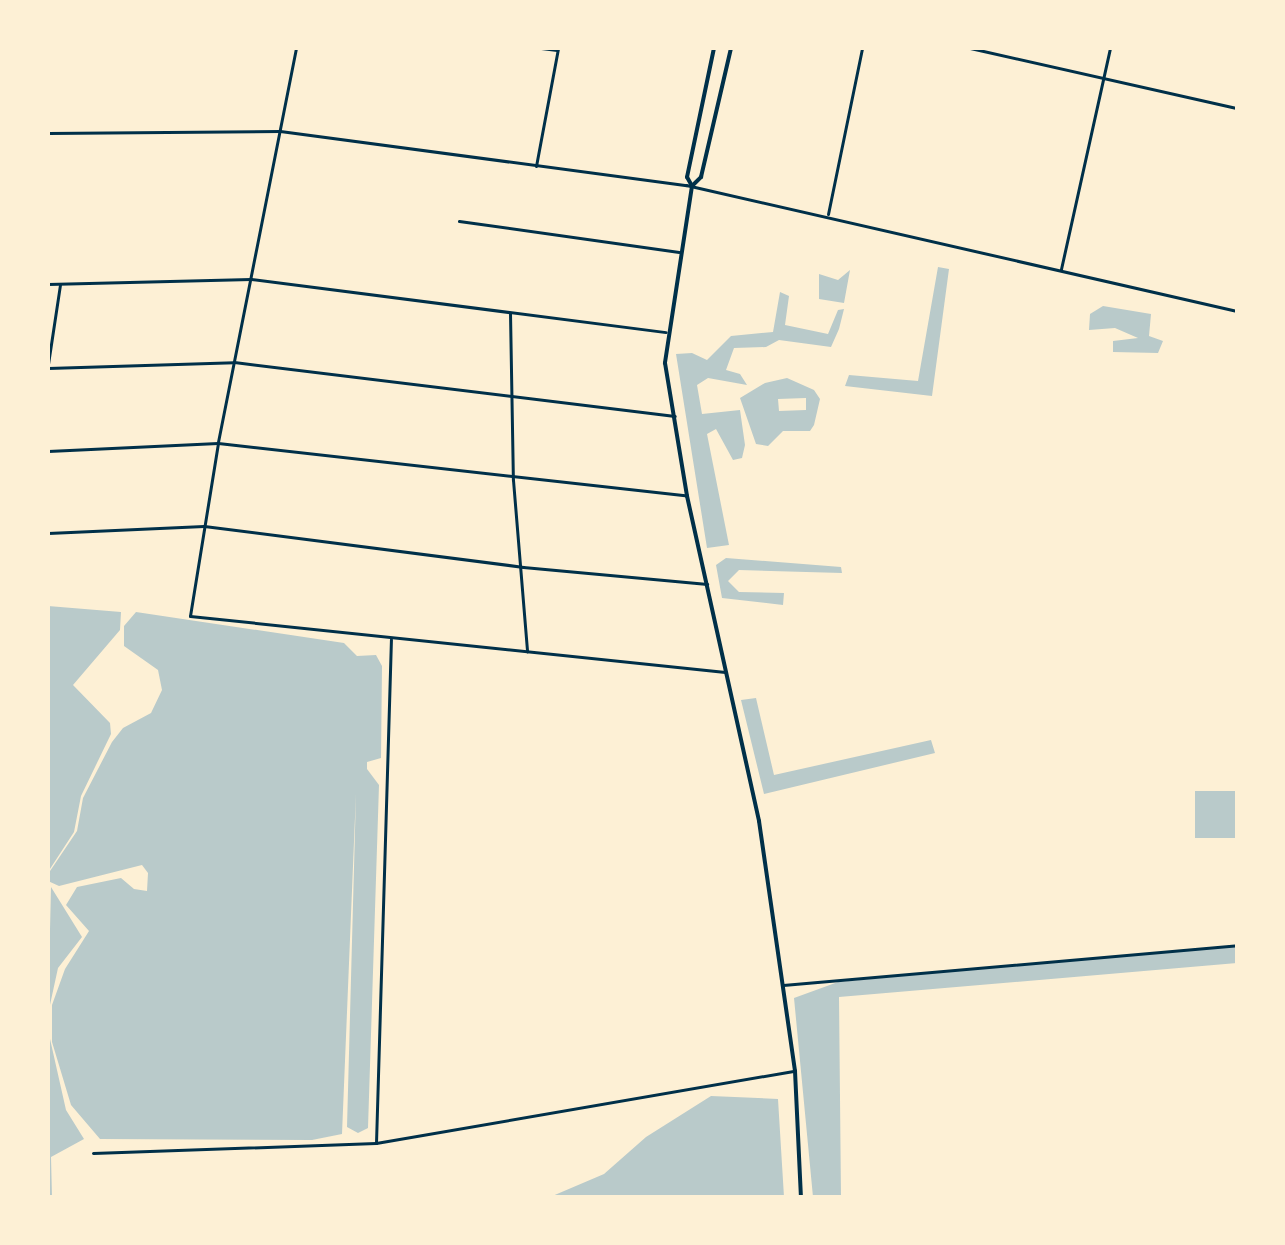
<!DOCTYPE html>
<html>
<head>
<meta charset="utf-8">
<style>
  body { margin:0 }
  #map { position:relative; width:1285px; height:1245px; overflow:hidden; background:#fdf0d5; font-family:"Golos Text",sans-serif }
  div>[style] { position:absolute }
  [style*='--x'] { left:calc(var(--x)*1px); top:calc(var(--y)*1px); width:calc(var(--w)*1px); rotate:calc(var(--a)*1deg) }
  .green>* { inset:0; background:#b9caca; transform-origin:0 0 }
  .minor>* { height:3px; margin:-1.5px; padding:0 1.5px; transform-origin:1.5px; border-radius:1.5px; background:#003049 }
  .tertiary>* { height:4px; margin:-2px; padding:0 2px; transform-origin:2px; border-radius:2px; background:#003049 }
  span { translate:-50% -50%; white-space:nowrap; text-align:center; line-height:1.15; -webkit-text-stroke:6px #fdf0d5; paint-order:stroke }
  .frame { position:absolute; inset:0; border:50px solid #fdf0d5; pointer-events:none }
</style>
</head>
<body>
<div id="map">
  <div class="green">
    <i style="clip-path:polygon(938px 267px,949px 269px,932px 396px,845px 386px,849px 375px,918px 381px)"></i>
    <i style="clip-path:polygon(850px 270px,844px 303px,819px 299px,819px 274px,838px 280px)"></i>
    <i style="clip-path:polygon(780px 292px,789px 296px,785px 325px,828px 334px,838px 310px,844px 309px,839px 329px,831px 347px,779px 340px,766px 347px,734px 348px,726px 370px,740px 374px,747px 385px,708px 378px,697px 385px,702px 414px,740px 410px,745px 445px,742px 458px,733px 460px,716px 429px,707px 434px,729px 545px,707px 548px,676px 354px,692px 353px,707px 360px,731px 336px,773px 332px)"></i>
    <i style="clip-path:polygon(1103px 306px,1151px 314px,1149px 336px,1163px 341px,1158px 353px,1113px 352px,1113px 341px,1138px 338px,1115px 328px,1089px 330px,1090px 314px)"></i>
    <i style="clip-path:polygon(evenodd,787px 378px,814px 390px,820px 399px,814px 425px,810px 431px,783px 431px,768px 446px,756px 444px,740px 398px,765px 383px,787px 378px,806px 398px,806px 410px,779px 411px,778px 399px,806px 398px)"></i>
    <i style="clip-path:polygon(726px 558px,841px 567px,842px 573px,739px 570px,728px 581px,739px 592px,784px 593px,783px 605px,722px 598px,716px 565px)"></i>
    <i style="clip-path:polygon(48px 606px,121px 612px,120px 630px,73px 685px,110px 723px,111px 734px,81px 796px,74px 832px,48px 872px)"></i>
    <i style="clip-path:polygon(136px 612px,344px 643px,357px 656px,376px 655px,382px 666px,381px 758px,367px 762px,367px 769px,379px 785px,368px 1128px,358px 1133px,347px 1127px,356px 793px,342px 1134px,312px 1140px,100px 1139px,71px 1105px,52px 1042px,52px 1005px,65px 969px,89px 931px,66px 905px,77px 887px,121px 878px,134px 889px,147px 891px,148px 873px,142px 865px,59px 886px,48px 881px,48px 874px,77px 831px,83px 798px,112px 742px,123px 728px,151px 713px,162px 690px,158px 670px,124px 646px,124px 626px)"></i>
    <i style="clip-path:polygon(756px 698px,774px 775px,931px 740px,935px 753px,764px 794px,741px 700px)"></i>
    <i style="left:1237px;top:791px;width:47px;height:42px;rotate:90deg"></i>
    <i style="clip-path:polygon(51px 887px,82px 937px,58px 968px,48px 1014px)"></i>
    <i style="clip-path:polygon(1237px 945px,1237px 963px,839px 997px,841px 1197px,813px 1197px,794px 998px,838px 982px)"></i>
    <i style="clip-path:polygon(48px 1030px,66px 1110px,84px 1139px,51px 1157px,52px 1197px,48px 1197px)"></i>
    <i style="clip-path:polygon(711px 1096px,778px 1099px,784px 1197px,550px 1197px,604px 1174px,646px 1137px)"></i>
  </div>
  <div class="minor">
    <i style="--x:296;--y:48;--w:403;--a:101.2"></i>
    <i style="--x:218;--y:443;--w:175;--a:99.2"></i>
    <i style="--x:190;--y:616;--w:538;--a:5.98"></i>
    <i style="--x:541;--y:48;--w:16;--a:7"></i>
    <i style="--x:970;--y:48;--w:274;--a:12.7"></i>
    <i style="--x:48;--y:133;--w:232;--a:-0.5"></i>
    <i style="--x:280;--y:131;--w:410;--a:7.6"></i>
    <i style="--x:686;--y:185;--w:565;--a:12.88"></i>
    <i style="--x:536;--y:166;--w:120;--a:-79.4"></i>
    <i style="--x:828;--y:214;--w:169;--a:-78.4"></i>
    <i style="--x:459;--y:221;--w:222;--a:8"></i>
    <i style="--x:1061;--y:269;--w:226;--a:-77.5"></i>
    <i style="--x:48;--y:284;--w:203;--a:-1.4"></i>
    <i style="--x:251;--y:279;--w:418;--a:7.3"></i>
    <i style="--x:510;--y:313;--w:167;--a:89"></i>
    <i style="--x:513;--y:480;--w:172;--a:85.3"></i>
    <i style="--x:48;--y:364;--w:80;--a:-81.4"></i>
    <i style="--x:48;--y:368;--w:186;--a:-1.8"></i>
    <i style="--x:234;--y:362;--w:444;--a:7"></i>
    <i style="--x:48;--y:451;--w:170;--a:-2.7"></i>
    <i style="--x:218;--y:443;--w:472;--a:6.4"></i>
    <i style="--x:48;--y:533;--w:156;--a:-2.6"></i>
    <i style="--x:204;--y:526;--w:322;--a:7.3"></i>
    <i style="--x:523;--y:567;--w:185;--a:5.3"></i>
    <i style="--x:783;--y:985;--w:456;--a:-5"></i>
    <i style="--x:376;--y:1143;--w:504;--a:-88.3"></i>
    <i style="--x:93;--y:1153;--w:283;--a:-2"></i>
    <i style="--x:376;--y:1143;--w:425;--a:-9.8"></i>
  </div>
  <div class="tertiary">
    <i style="--x:714;--y:48;--w:132;--a:101.8"></i>
    <i style="--x:687;--y:177;--w:10;--a:61"></i>
    <i style="--x:692;--y:186;--w:179;--a:98.7"></i>
    <i style="--x:665;--y:363;--w:135;--a:80.6"></i>
    <i style="--x:687;--y:496;--w:333;--a:77.5"></i>
    <i style="--x:759;--y:821;--w:253;--a:81.8"></i>
    <i style="--x:795;--y:1071;--w:126;--a:87.3"></i>
    <i style="--x:692;--y:186;--w:13;--a:-45"></i>
    <i style="--x:701;--y:177;--w:132;--a:-76.9"></i>
  </div>
  <div class="frame"></div>
</div>
</body>
</html>
